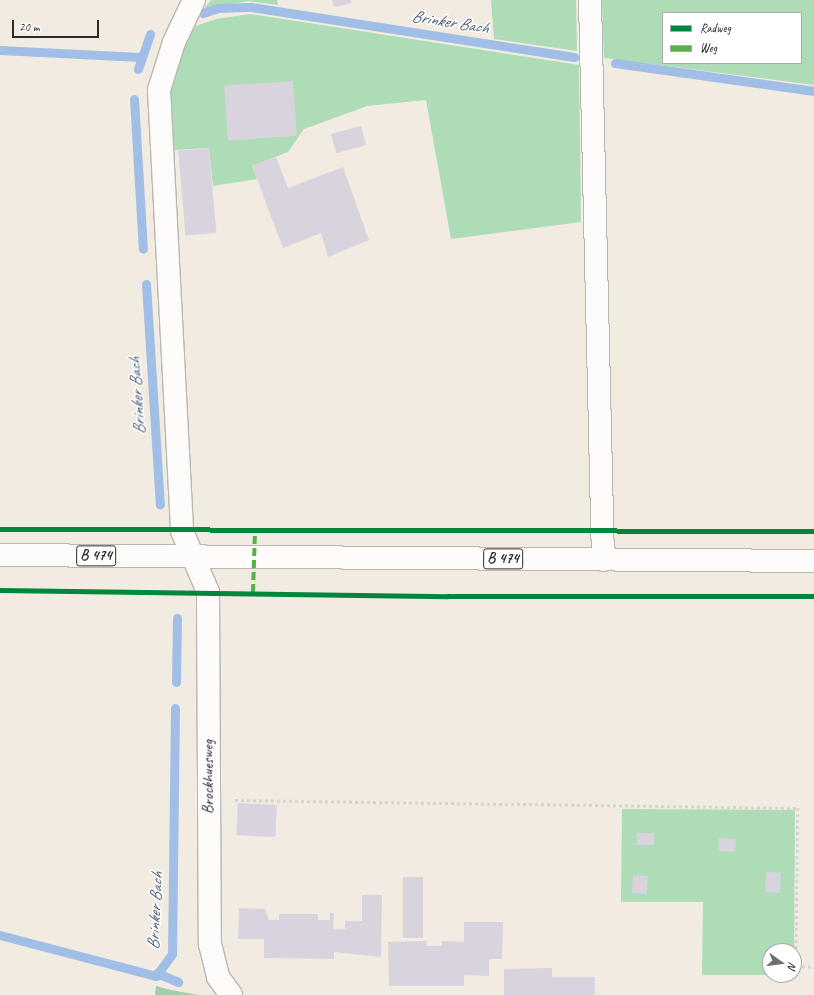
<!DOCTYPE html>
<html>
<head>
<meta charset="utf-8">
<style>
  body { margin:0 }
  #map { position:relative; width:814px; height:995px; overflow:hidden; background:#f2ebe1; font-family:Caveat,sans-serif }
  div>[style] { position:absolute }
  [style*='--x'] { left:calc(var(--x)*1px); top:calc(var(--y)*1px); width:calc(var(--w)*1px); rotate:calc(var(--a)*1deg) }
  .green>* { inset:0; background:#addcb7 }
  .forest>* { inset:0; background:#a2ccab }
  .stream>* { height:9px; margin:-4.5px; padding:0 4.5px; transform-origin:4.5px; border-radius:4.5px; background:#a1bfe6 }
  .building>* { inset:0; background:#d9d3de; transform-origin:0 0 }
  .path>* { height:2.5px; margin-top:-1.25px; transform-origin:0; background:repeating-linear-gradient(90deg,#d6d4d2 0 3px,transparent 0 6px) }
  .roads { filter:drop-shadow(1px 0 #bab6b0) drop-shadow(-1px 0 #bab6b0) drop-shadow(0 1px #bab6b0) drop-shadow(0 -1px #bab6b0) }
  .street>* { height:22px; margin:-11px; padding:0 11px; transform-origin:11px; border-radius:11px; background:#fdfcfa }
  .primary>* { height:22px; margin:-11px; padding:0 11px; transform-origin:11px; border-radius:11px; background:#fdfcfa }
  .quiet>* { height:4px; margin-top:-2px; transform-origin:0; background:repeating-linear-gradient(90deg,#56b246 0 8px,transparent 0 12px) }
  .cycleway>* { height:5px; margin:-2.5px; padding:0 2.5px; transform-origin:2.5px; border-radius:2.5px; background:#00873e }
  span { translate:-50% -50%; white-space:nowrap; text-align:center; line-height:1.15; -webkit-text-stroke:3px #fff; paint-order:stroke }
  .shield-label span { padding:1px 3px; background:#fff; border:1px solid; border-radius:3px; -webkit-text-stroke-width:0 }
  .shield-label { font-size:15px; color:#2b2b2b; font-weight:700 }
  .street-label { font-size:16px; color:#2b2b2b }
  .water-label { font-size:17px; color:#4c5f77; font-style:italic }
  .legend { position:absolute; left:662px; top:12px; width:140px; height:52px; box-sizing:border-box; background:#fff; border:1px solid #aaa; margin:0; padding:5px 7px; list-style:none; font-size:12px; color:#2b2b2b }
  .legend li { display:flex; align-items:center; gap:8px; height:20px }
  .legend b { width:20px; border:1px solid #aaa }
  .north { position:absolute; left:762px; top:943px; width:40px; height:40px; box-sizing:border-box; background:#fff; border:1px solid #aaa; border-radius:50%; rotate:104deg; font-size:11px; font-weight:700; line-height:16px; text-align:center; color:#2b2b2b }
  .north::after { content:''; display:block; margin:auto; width:14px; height:18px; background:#716e6b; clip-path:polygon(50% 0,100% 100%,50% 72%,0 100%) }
  .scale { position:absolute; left:12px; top:20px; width:87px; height:18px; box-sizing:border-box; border:2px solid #2b2b2b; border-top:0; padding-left:5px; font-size:12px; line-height:14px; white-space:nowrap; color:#2b2b2b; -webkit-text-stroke:3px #fff; paint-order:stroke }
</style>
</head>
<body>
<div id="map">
  <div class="green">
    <i style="clip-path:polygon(211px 0,277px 0,278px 5px,249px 1px,204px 9px)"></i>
    <i style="clip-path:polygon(491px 0,576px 0,577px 51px,494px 39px)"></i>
    <i style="clip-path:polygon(evenodd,602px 0,814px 0,814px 85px,604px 58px,602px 0,663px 13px,801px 13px,801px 63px,663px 63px,663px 13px)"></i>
    <i style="clip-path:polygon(250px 14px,579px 65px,581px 222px,451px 239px,426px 100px,367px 106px,304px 129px,288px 152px,252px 166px,257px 179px,213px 186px,209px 148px,173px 150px,168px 89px,190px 28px,216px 19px)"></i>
    <i style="clip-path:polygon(evenodd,622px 809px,795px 810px,794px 975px,702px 975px,703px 902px,621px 902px,622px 809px,770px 951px,794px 951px,794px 975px,770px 975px,770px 951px)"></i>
  </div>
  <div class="forest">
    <i style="clip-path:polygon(156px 986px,171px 990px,198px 995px,155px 995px)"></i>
  </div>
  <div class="stream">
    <i style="--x:203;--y:13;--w:16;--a:-18"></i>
    <i style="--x:218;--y:8;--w:33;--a:-2"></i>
    <i style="--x:251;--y:7;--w:327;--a:8.8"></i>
    <i style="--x:0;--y:50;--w:140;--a:2.9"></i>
    <i style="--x:615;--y:63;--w:201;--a:8"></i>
    <i style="--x:138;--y:69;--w:37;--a:-71"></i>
    <i style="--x:134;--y:99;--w:150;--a:86.6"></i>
    <i style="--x:146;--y:284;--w:221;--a:86.4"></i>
    <i style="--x:176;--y:682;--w:64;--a:-89.1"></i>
    <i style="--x:0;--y:935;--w:161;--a:14.7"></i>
    <i style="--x:156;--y:976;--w:27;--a:-54"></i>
    <i style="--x:172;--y:954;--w:246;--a:-89.3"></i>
    <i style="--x:157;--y:973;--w:23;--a:23"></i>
  </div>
  <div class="building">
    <i style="clip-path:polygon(332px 0,351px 0,352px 3px,334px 7px)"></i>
    <i style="left:293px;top:81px;width:55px;height:69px;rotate:86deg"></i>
    <i style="left:361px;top:126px;width:20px;height:31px;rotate:75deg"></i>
    <i style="left:209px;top:148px;width:85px;height:31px;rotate:85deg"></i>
    <i style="clip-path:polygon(276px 157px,288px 188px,343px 167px,369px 240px,328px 257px,321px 233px,283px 248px,252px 166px)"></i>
    <i style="left:238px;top:803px;width:39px;height:32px;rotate:3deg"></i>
    <i style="left:637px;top:833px;width:17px;height:12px"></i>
    <i style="left:719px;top:838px;width:17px;height:13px;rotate:3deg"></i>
    <i style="left:766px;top:872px;width:15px;height:20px;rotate:4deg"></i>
    <i style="left:633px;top:875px;width:15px;height:18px;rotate:4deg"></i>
    <i style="left:403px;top:877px;width:20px;height:61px"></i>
    <i style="clip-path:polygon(362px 895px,382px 895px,381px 957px,334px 952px,334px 959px,264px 958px,264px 939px,238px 939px,239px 908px,265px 909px,269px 920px,279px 920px,279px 914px,318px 914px,318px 920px,330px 920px,330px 913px,334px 913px,333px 929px,345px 929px,345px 921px,362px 921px)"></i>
    <i style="clip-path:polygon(464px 922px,503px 922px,502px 959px,489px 959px,489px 976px,464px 975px,464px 986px,389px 986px,388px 942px,427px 941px,426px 946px,442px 946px,442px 941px,464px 942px)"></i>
    <i style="clip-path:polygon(552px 968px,552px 977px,595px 977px,595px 995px,504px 995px,504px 969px)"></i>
  </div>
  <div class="path">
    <i style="--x:235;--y:800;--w:563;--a:0.81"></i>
    <i style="--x:798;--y:808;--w:158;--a:90.7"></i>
    <i style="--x:796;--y:966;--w:18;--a:3"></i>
  </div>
  <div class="roads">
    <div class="street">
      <i style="--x:194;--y:0;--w:47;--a:115.5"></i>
      <i style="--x:174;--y:42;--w:50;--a:107.4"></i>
      <i style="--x:159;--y:90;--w:442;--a:87"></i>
      <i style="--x:182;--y:531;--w:66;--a:66.9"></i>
      <i style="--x:208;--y:592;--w:352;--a:89.7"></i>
      <i style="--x:210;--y:944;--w:34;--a:76"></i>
      <i style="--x:218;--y:977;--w:22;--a:54"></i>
      <i style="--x:590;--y:0;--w:560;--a:88.67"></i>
    </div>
    <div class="primary">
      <i style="--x:0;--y:555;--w:814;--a:0.42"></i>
    </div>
  </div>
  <div class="quiet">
    <i style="--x:253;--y:592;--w:60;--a:-88.1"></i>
  </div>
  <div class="cycleway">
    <i style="--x:0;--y:529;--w:814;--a:0.14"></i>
    <i style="--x:0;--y:590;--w:448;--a:0.8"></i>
    <i style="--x:448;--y:596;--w:366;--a:0"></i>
  </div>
  <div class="shield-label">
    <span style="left:96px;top:556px">B 474</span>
    <span style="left:503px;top:559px">B 474</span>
  </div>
  <div class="street-label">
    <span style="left:208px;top:777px;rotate:-90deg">Brockhuesweg</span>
  </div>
  <div class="water-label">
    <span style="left:450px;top:22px;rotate:9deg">Brinker Bach</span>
    <span style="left:137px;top:396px;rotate:-94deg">Brinker Bach</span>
    <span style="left:155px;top:911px;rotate:-87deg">Brinker Bach</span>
  </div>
  <ul class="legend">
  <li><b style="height:5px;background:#00873e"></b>Radweg</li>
  <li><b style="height:5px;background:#56b246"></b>Weg</li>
  </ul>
  <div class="north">N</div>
  <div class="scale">20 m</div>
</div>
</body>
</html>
